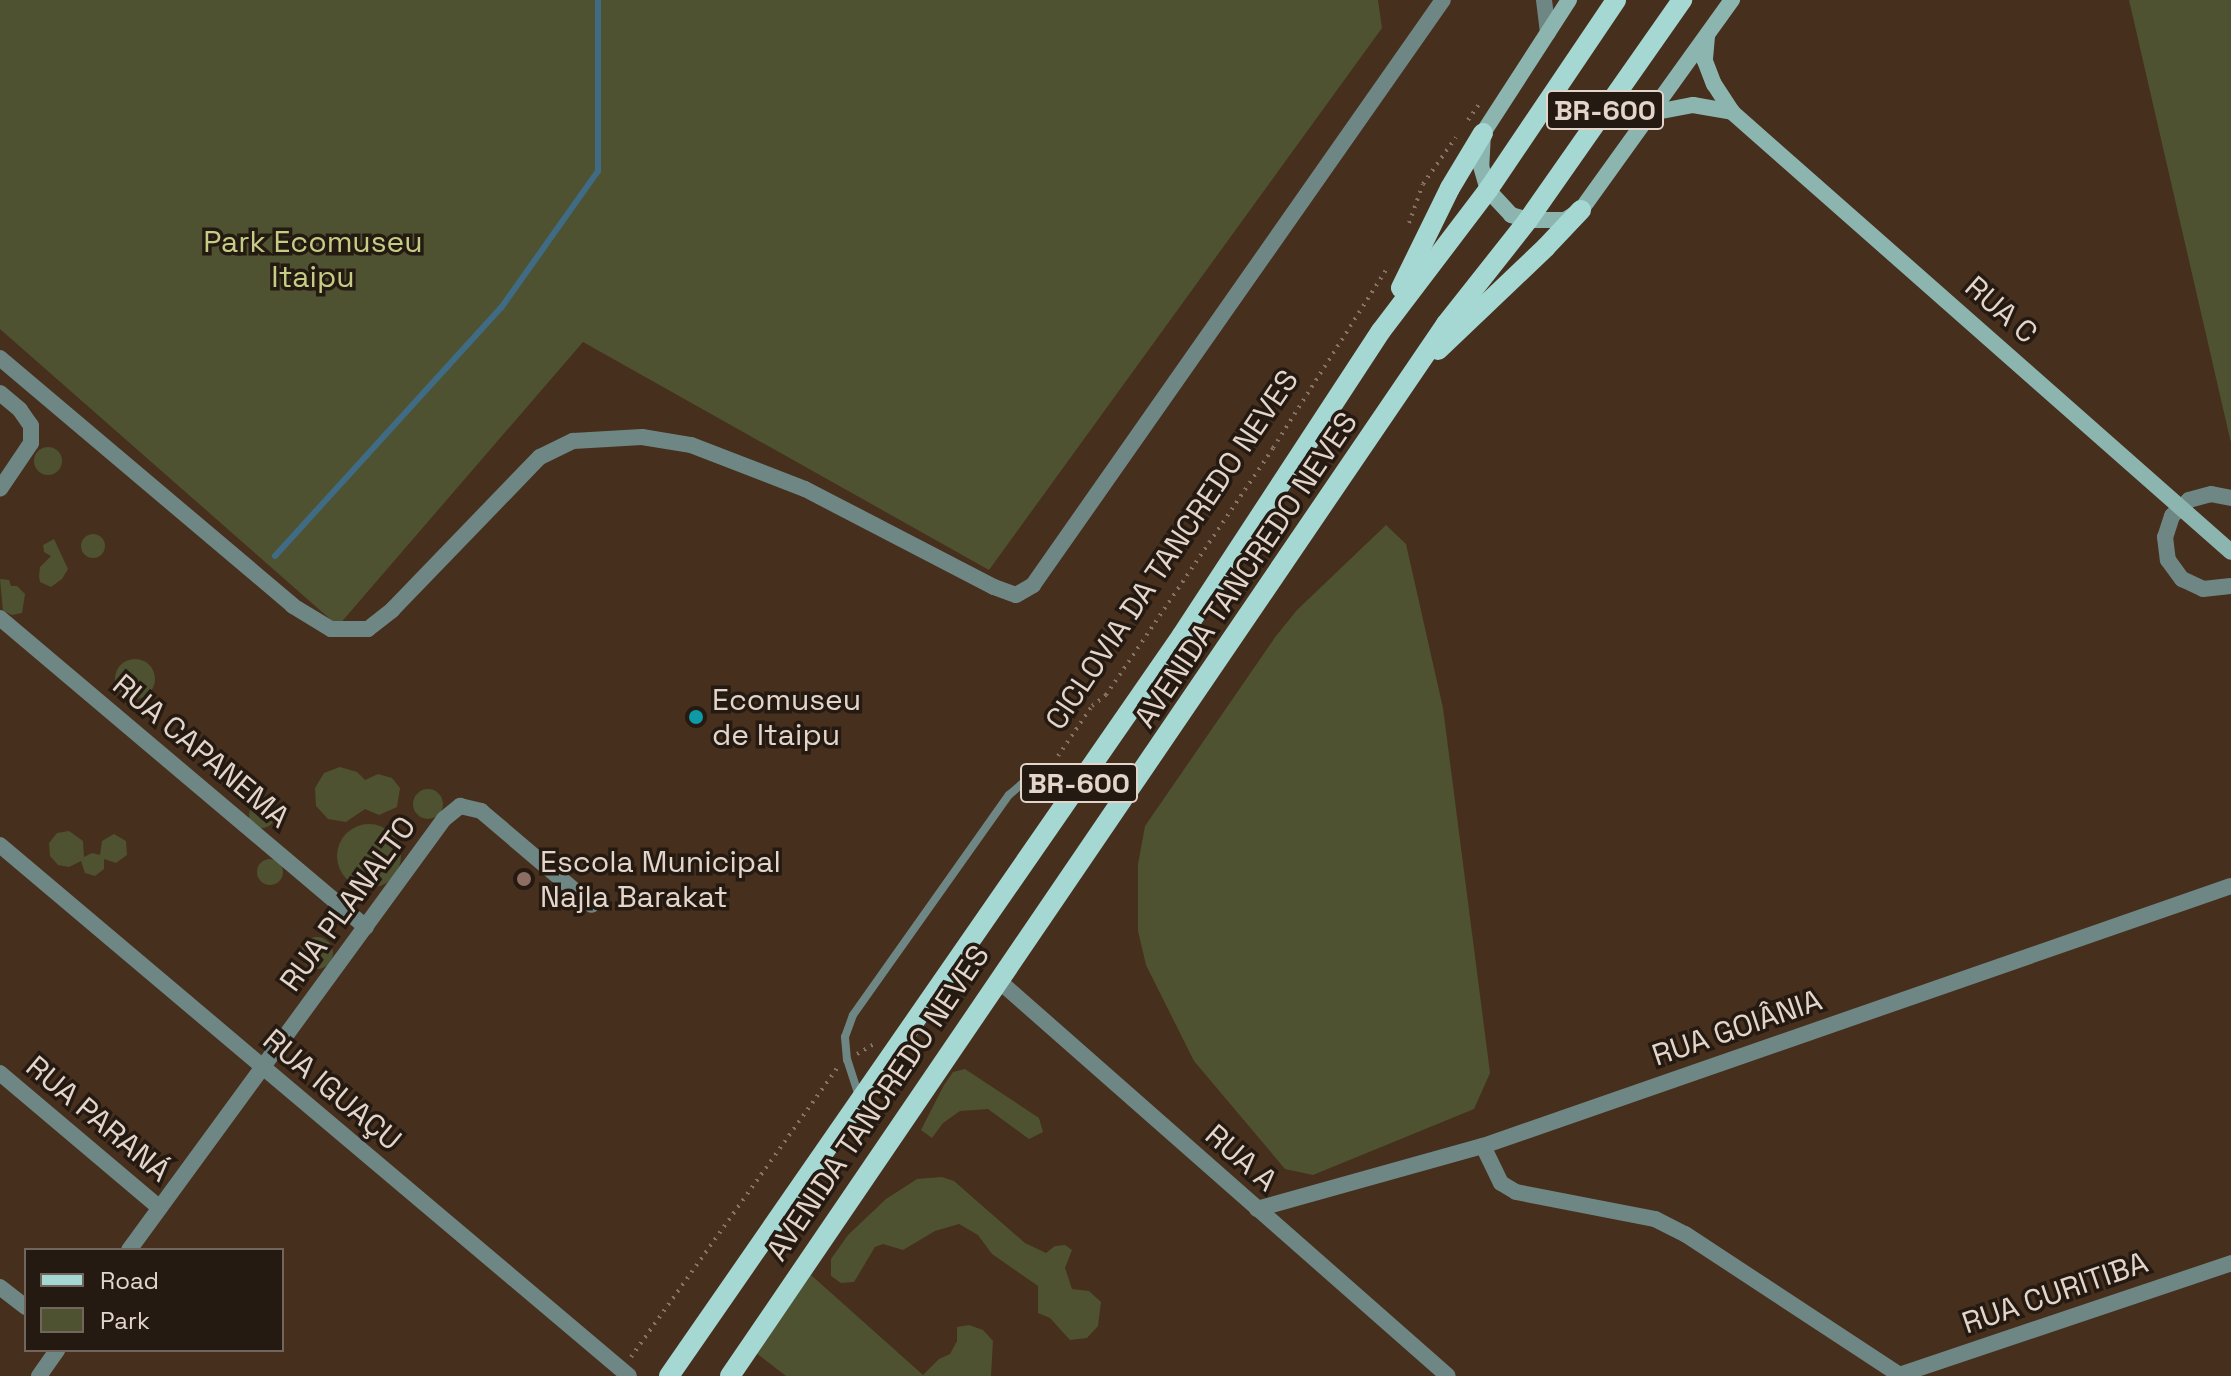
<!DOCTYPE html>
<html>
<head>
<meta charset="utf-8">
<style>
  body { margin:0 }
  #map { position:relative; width:2231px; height:1376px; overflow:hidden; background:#462f1d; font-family:"Space Grotesk",sans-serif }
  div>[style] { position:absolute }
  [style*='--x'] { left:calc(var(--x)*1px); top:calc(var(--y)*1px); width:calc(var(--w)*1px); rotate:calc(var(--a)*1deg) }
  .green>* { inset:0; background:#4e5230 }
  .round { border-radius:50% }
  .stream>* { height:6px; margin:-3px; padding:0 3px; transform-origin:3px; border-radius:3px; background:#406b85 }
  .path>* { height:4px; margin-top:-2px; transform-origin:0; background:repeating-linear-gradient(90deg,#877364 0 2px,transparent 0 8px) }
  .lane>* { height:8px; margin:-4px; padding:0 4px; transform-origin:4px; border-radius:4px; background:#6e8784 }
  .street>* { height:16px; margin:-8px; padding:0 8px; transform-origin:8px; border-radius:8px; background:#6e8784 }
  .secondary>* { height:16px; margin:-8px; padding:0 8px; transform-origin:8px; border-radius:8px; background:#8db5b0 }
  .primary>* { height:20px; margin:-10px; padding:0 10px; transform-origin:10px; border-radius:10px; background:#a5d8d3 }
  .dots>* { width:22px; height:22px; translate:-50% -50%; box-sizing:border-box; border:4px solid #241a12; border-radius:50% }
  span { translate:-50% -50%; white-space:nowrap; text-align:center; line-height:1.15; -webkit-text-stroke:7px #241a12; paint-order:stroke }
  .shield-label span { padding:2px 6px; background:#241a12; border:2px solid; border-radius:6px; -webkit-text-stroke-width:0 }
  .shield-label { font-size:28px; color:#e4d5ca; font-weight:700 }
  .park-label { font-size:30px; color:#c5cd85 }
  .street-label { font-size:30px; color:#e4d5ca }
  .poi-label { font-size:30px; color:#e4d5ca }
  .left { translate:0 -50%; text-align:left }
  .legend { position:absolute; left:24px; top:1248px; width:260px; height:104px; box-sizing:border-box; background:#241a12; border:2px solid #71655c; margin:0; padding:10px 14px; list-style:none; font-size:24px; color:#e4d5ca }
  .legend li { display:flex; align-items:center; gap:16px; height:40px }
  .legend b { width:40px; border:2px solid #71655c }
</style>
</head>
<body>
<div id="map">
  <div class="green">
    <i style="clip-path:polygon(0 0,1378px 0,1382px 28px,989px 570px,583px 342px,338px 626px,0 329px)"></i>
    <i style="clip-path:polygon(2129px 0,2231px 0,2231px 443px)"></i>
    <i class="round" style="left:34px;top:447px;width:28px;height:28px"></i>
    <i style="clip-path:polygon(1386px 525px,1406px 544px,1443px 708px,1490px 1073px,1474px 1109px,1313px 1175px,1285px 1169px,1194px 1061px,1146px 965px,1138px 931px,1138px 864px,1145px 826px,1276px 636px,1297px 610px)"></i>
    <i class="round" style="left:81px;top:534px;width:24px;height:24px"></i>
    <i style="clip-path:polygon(54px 539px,68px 569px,62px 579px,51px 587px,40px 582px,39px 576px,40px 567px,51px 556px,44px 552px,43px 545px)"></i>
    <i style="clip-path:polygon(0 579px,9px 580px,11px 586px,17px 586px,25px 594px,22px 613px,12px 615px,3px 611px)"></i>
    <i class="round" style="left:115px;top:659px;width:40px;height:40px"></i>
    <i style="clip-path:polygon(340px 767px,357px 772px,365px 780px,378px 774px,392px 778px,400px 788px,397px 807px,379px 815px,365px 809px,346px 822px,328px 819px,316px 806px,315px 788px,324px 773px)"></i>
    <i class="round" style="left:413px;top:789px;width:30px;height:30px"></i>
    <i class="round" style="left:249px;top:802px;width:26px;height:26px"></i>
    <i class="round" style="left:337px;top:824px;width:64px;height:64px"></i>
    <i style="clip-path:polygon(69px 831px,83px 841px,84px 857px,92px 853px,100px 855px,102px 841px,114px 834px,126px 841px,127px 855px,116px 863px,104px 859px,104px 869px,95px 876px,85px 873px,81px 861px,69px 867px,58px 865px,50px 856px,49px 843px,57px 833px)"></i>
    <i class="round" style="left:257px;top:859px;width:26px;height:26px"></i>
    <i class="round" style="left:301px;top:937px;width:32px;height:32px"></i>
    <i style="clip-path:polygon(965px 1069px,1039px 1118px,1043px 1132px,1029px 1139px,988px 1109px,960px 1111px,943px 1123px,932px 1138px,921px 1130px,944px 1085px,953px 1072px)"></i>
    <i style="clip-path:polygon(942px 1177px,954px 1181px,1025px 1243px,1046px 1253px,1055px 1246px,1065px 1245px,1072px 1250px,1065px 1268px,1072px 1289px,1089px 1291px,1101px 1302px,1098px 1326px,1087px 1338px,1070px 1340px,1050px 1318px,1038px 1313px,1038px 1286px,992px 1254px,978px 1235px,959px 1224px,935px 1231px,903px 1250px,883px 1244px,875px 1247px,854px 1282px,841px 1283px,831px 1276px,831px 1259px,848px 1235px,886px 1199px,917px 1179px)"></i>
    <i style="clip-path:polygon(811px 1275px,923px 1375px,939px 1359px,950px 1354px,957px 1341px,957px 1327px,969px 1325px,983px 1330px,993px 1341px,991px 1376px,786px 1376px,755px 1352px)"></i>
  </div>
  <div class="stream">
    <i style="--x:275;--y:556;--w:336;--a:-47.7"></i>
    <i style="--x:501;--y:308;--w:168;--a:-54.7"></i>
    <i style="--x:598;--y:171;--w:171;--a:-90"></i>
  </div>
  <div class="path">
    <i style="--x:1468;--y:120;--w:19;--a:-55"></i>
    <i style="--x:1409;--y:223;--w:41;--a:-70.3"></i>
    <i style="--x:1423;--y:184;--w:57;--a:-54.9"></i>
    <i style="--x:1058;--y:756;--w:60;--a:-55.8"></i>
    <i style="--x:1092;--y:706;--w:18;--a:-38"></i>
    <i style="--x:1106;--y:695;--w:298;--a:-55.9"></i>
    <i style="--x:1273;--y:448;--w:214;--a:-57.6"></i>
    <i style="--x:857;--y:1054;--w:20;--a:-30"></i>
    <i style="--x:631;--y:1357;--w:355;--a:-54.5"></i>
  </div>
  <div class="lane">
    <i style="--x:859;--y:1096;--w:38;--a:-108"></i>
    <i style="--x:847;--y:1060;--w:23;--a:-95"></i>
    <i style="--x:845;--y:1037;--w:23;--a:-70"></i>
    <i style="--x:853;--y:1015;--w:270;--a:-54.7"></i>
    <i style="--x:1009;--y:795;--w:23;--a:-41"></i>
    <i style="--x:1026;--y:780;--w:24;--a:-24"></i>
    <i style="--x:1048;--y:770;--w:38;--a:-5"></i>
  </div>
  <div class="street">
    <i style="--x:1544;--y:0;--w:33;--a:83"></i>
    <i style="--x:0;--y:358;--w:384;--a:40.2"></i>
    <i style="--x:293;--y:606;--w:44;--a:31.2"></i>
    <i style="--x:331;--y:629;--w:37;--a:0"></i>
    <i style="--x:368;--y:629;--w:31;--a:-38"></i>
    <i style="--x:392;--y:610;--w:213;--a:-46"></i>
    <i style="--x:540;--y:457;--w:37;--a:-26"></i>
    <i style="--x:573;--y:441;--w:69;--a:-3.3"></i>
    <i style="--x:642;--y:437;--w:50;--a:9.3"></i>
    <i style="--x:691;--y:445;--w:122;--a:21.1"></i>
    <i style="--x:805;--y:489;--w:213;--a:27.4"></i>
    <i style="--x:994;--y:587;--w:23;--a:20"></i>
    <i style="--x:1016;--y:595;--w:20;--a:-30"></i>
    <i style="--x:1033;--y:585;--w:714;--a:-54.98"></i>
    <i style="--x:0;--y:393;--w:26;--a:40"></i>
    <i style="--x:20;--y:410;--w:19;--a:55"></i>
    <i style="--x:31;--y:426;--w:17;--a:90"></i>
    <i style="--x:31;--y:443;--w:55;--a:124"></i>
    <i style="--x:2231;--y:498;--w:20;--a:-169"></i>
    <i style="--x:2211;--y:494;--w:23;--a:165"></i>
    <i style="--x:2189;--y:500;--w:23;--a:137"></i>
    <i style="--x:2172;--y:516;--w:22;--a:108"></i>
    <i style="--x:2165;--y:537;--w:23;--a:83"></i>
    <i style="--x:2168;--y:560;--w:24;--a:54"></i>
    <i style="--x:2182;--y:579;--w:23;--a:25"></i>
    <i style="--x:2203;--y:589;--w:28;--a:-6"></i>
    <i style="--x:0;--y:618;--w:479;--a:40.2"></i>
    <i style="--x:0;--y:845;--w:823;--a:40.17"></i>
    <i style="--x:998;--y:980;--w:599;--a:41.35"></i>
    <i style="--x:0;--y:1073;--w:209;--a:40.2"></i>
    <i style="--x:1483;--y:1146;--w:41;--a:64.1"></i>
    <i style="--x:1501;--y:1183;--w:17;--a:31"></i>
    <i style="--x:1516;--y:1192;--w:142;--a:11"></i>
    <i style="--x:1655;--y:1219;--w:34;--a:27"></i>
    <i style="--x:1685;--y:1234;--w:258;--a:33.3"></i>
    <i style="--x:1257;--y:1209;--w:235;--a:-15.6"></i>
    <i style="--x:1483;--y:1146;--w:792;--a:-19.17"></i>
    <i style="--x:129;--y:1250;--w:534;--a:-53.84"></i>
    <i style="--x:444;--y:819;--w:21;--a:-39"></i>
    <i style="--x:460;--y:806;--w:22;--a:13"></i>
    <i style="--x:481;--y:811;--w:145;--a:40.3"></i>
    <i style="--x:0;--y:1287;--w:33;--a:38"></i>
    <i style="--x:39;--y:1376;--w:32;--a:-55"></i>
    <i style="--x:1896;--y:1376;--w:354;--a:-18.6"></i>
  </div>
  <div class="secondary">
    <i style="--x:1569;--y:0;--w:158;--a:122.9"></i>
    <i style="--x:1483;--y:133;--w:33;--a:93"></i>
    <i style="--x:1481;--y:166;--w:25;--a:74"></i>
    <i style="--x:1488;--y:190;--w:34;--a:47"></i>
    <i style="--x:1511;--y:215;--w:18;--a:16"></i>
    <i style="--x:1528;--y:220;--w:37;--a:0"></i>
    <i style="--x:1565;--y:220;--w:19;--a:-32"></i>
    <i style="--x:1581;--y:210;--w:259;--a:-54.3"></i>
    <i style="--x:1707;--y:36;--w:25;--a:95"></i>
    <i style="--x:1705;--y:61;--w:25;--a:69"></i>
    <i style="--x:1714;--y:84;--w:33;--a:57"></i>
    <i style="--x:1732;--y:112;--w:665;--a:41.4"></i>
    <i style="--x:1651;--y:113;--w:43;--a:-10.8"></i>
    <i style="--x:1693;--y:105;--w:40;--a:10"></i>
  </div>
  <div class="primary">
    <i style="--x:1401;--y:288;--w:111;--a:-63.9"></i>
    <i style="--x:1450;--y:188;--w:64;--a:-59"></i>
    <i style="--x:1438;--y:350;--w:149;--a:-43.6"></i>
    <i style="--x:1546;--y:247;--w:51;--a:-46.6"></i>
    <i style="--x:669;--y:1376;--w:901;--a:-55.3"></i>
    <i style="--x:1182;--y:635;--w:363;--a:-56.8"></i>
    <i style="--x:1381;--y:331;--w:177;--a:-52.8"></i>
    <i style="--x:1488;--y:190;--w:229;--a:-56"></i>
    <i style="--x:730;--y:1376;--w:1273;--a:-55.76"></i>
    <i style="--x:1446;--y:324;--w:132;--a:-51.7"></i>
    <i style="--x:1528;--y:220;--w:269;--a:-55"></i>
  </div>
  <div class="dots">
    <i style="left:696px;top:717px;background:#0f9aa8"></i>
    <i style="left:524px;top:879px;background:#8d6e63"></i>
  </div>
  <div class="shield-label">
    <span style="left:1605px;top:110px">BR-600</span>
    <span style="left:1079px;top:783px">BR-600</span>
  </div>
  <div class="park-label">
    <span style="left:313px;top:259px">Park Ecomuseu<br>Itaipu</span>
  </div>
  <div class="street-label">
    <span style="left:2001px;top:310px;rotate:41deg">RUA C</span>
    <span style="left:1172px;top:550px;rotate:-56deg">CICLOVIA DA TANCREDO NEVES</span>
    <span style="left:1246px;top:570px;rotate:-56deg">AVENIDA TANCREDO NEVES</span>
    <span style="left:201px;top:751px;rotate:40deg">RUA CAPANEMA</span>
    <span style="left:348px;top:904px;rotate:-54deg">RUA PLANALTO</span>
    <span style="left:1737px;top:1028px;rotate:-19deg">RUA GOIÂNIA</span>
    <span style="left:332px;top:1090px;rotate:40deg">RUA IGUAÇU</span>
    <span style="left:878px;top:1103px;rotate:-56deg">AVENIDA TANCREDO NEVES</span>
    <span style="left:98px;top:1119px;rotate:40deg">RUA PARANÁ</span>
    <span style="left:1241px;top:1158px;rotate:41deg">RUA A</span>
    <span style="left:2055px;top:1293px;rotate:-19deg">RUA CURITIBA</span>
  </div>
  <div class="poi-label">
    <span class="left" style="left:712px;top:717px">Ecomuseu<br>de Itaipu</span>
    <span class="left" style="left:540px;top:879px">Escola Municipal<br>Najla Barakat</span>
  </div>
  <ul class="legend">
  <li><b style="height:10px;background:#a5d8d3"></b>Road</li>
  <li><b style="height:22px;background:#4e5230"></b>Park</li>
  </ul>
</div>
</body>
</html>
